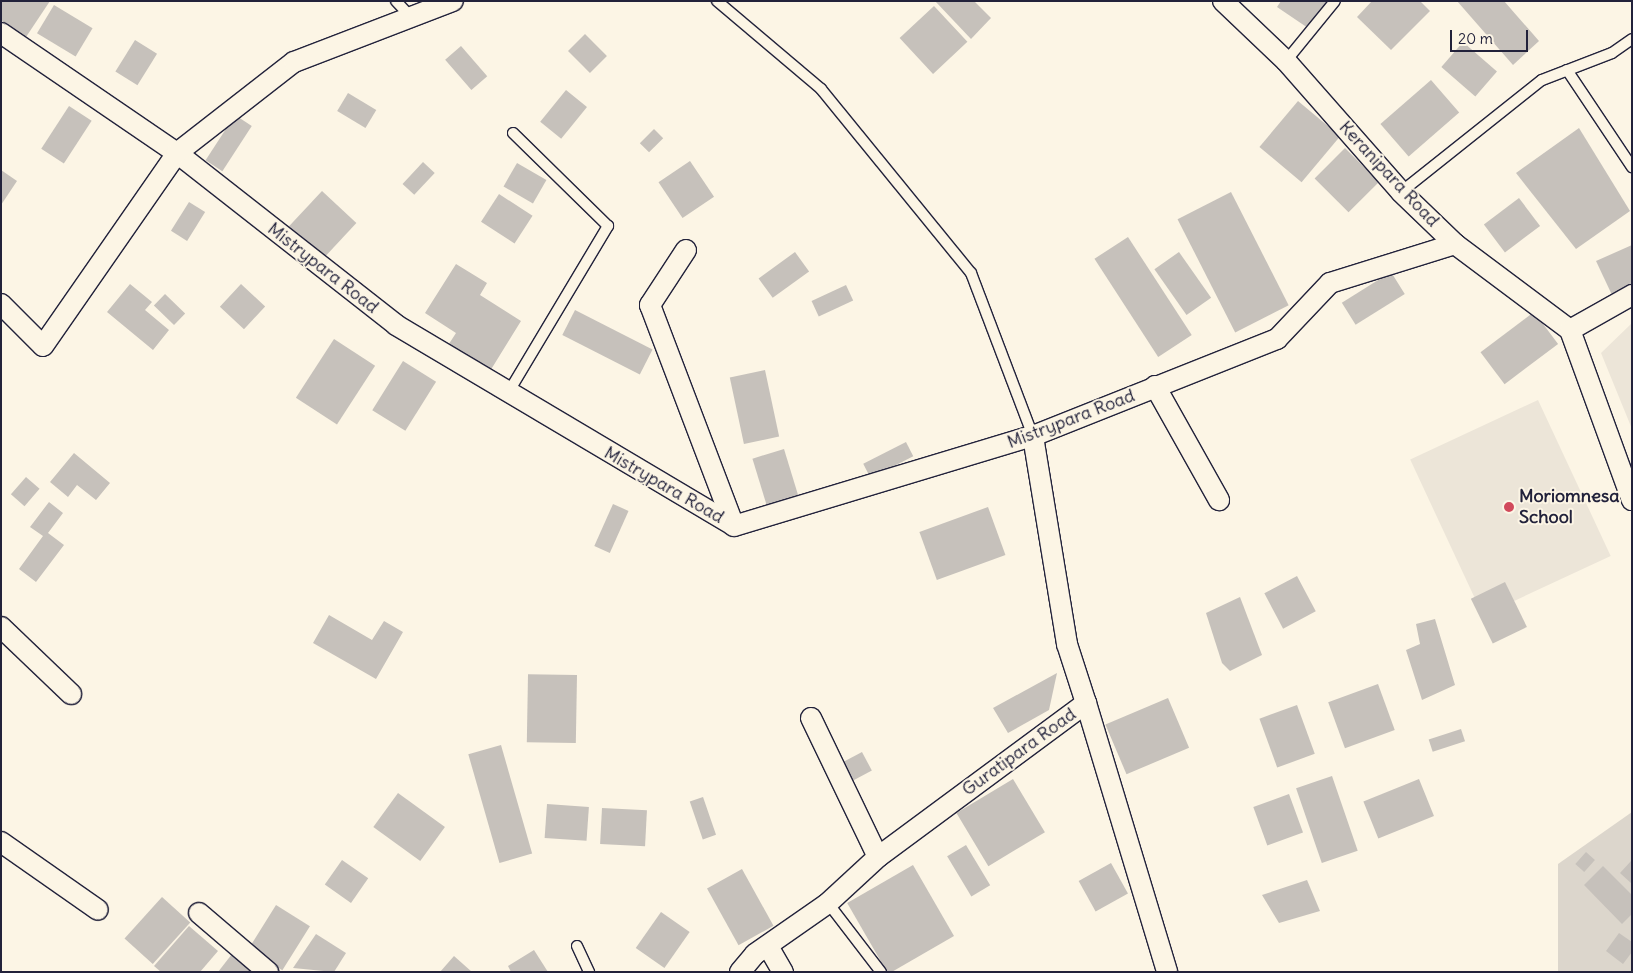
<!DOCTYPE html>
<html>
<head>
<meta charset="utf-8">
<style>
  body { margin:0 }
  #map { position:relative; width:1633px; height:973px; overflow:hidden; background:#fcf5e5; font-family:Delius,sans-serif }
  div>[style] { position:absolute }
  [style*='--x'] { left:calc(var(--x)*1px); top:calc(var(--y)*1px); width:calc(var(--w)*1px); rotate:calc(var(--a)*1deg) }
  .built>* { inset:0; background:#ece5d8; transform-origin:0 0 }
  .green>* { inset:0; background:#dcd6cc }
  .building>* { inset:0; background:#c6c1bb; transform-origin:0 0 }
  .roads { filter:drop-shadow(1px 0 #22223b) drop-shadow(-1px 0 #22223b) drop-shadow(0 1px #22223b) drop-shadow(0 -1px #22223b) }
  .service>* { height:10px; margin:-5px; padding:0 5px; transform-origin:5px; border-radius:5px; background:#fcf5e5 }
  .minor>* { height:20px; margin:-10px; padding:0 10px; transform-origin:10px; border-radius:10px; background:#fcf5e5 }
  .dots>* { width:14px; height:14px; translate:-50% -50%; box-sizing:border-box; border:2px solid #fcf5e5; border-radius:50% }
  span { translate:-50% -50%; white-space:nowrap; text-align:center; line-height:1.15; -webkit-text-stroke:4px #fcf5e5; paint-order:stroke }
  .street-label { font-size:18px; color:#22223b }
  .poi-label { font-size:18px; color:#22223b; font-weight:700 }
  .left { translate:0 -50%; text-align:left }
  .frame { position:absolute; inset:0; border:2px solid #22223b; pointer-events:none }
  .scale { position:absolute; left:1450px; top:30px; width:78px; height:22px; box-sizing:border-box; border:2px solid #22223b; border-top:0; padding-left:6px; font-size:15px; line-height:18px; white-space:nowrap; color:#22223b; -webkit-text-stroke:4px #fcf5e5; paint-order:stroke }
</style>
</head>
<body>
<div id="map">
  <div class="built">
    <i style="clip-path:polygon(1632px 323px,1632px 429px,1601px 353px)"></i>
    <i style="left:1538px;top:400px;width:172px;height:141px;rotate:65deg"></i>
  </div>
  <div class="green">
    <i style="clip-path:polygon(1632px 812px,1632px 972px,1558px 972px,1558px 864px)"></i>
  </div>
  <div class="building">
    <i style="clip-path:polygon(1px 1px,50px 1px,26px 37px,1px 20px)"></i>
    <i style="clip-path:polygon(935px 1px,974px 1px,991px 18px,971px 39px)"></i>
    <i style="clip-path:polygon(1281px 1px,1327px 1px,1308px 28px,1277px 7px)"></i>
    <i style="clip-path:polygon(1372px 1px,1420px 1px,1430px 11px,1391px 50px,1357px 17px)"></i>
    <i style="clip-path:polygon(1457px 1px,1504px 1px,1539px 41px,1513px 65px)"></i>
    <i style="left:54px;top:5px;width:45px;height:33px;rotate:31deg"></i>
    <i style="left:934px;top:6px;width:49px;height:47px;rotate:47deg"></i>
    <i style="left:585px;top:34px;width:31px;height:24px;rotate:45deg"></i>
    <i style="left:135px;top:40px;width:26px;height:37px;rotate:32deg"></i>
    <i style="left:1463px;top:42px;width:45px;height:33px;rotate:41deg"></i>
    <i style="left:461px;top:46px;width:40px;height:21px;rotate:49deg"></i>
    <i style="left:1431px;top:80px;width:43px;height:67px;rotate:49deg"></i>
    <i style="left:566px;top:90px;width:27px;height:41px;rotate:39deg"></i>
    <i style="left:348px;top:93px;width:33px;height:21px;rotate:31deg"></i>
    <i style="left:1298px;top:101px;width:55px;height:60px;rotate:40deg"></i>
    <i style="left:69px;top:106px;width:27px;height:51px;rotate:33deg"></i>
    <i style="left:235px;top:115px;width:20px;height:54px;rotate:33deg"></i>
    <i style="clip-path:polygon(1579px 128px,1630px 211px,1576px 249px,1516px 173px)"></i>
    <i style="left:654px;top:129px;width:13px;height:20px;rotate:45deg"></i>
    <i style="left:1345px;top:148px;width:48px;height:43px;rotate:45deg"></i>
    <i style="left:690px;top:161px;width:43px;height:38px;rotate:56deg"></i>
    <i style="left:423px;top:162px;width:16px;height:30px;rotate:43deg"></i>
    <i style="left:517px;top:163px;width:34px;height:27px;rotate:30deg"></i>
    <i style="clip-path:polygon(1px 170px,17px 181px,1px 205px)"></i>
    <i style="left:322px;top:191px;width:47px;height:50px;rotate:43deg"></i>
    <i style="left:1231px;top:192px;width:127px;height:60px;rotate:63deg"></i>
    <i style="left:499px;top:194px;width:40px;height:33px;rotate:33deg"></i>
    <i style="left:1519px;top:198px;width:35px;height:44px;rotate:53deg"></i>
    <i style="left:189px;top:202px;width:19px;height:34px;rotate:32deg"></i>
    <i style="left:1128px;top:237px;width:117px;height:40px;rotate:57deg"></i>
    <i style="clip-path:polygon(1632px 245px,1632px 287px,1612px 295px,1596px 261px)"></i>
    <i style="left:795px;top:252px;width:24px;height:45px;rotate:54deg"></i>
    <i style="left:1179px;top:252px;width:56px;height:30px;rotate:55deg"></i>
    <i style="clip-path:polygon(456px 264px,487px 283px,480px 295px,521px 321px,487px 376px,445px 350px,456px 333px,425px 313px)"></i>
    <i style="left:1391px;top:272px;width:26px;height:58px;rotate:58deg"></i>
    <i style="clip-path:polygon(130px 284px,152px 302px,145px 310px,169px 330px,153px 350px,107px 312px)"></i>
    <i style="left:241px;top:284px;width:33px;height:31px;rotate:43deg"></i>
    <i style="left:846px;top:285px;width:17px;height:38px;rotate:65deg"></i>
    <i style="left:165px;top:294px;width:28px;height:16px;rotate:44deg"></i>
    <i style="left:575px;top:310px;width:87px;height:28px;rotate:27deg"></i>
    <i style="left:1534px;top:312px;width:40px;height:67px;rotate:53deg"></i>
    <i style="left:334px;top:339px;width:49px;height:70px;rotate:33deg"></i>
    <i style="left:403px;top:361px;width:39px;height:58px;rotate:32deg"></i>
    <i style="left:765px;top:370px;width:68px;height:36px;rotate:78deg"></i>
    <i style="left:906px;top:442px;width:16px;height:48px;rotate:63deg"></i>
    <i style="left:784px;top:449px;width:52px;height:33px;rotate:73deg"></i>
    <i style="clip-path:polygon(74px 453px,110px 483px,96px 500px,77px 485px,68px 497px,50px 482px)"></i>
    <i style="left:26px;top:477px;width:18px;height:23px;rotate:41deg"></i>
    <i style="clip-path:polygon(49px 502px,63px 513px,48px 533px,64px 545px,36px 582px,19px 569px,43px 536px,30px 527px)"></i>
    <i style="left:613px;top:504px;width:17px;height:46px;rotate:24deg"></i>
    <i style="left:988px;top:507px;width:51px;height:73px;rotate:70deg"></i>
    <i style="left:1297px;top:576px;width:40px;height:37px;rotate:62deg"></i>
    <i style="left:1505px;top:582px;width:50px;height:38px;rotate:64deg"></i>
    <i style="clip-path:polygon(1240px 597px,1262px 655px,1230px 671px,1222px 663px,1206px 613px)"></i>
    <i style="clip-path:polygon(329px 615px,372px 640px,384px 621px,403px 632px,376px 679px,313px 643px)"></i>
    <i style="clip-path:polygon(1435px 619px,1455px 685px,1422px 700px,1406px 650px,1420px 644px,1416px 624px)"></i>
    <i style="clip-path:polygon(1057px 673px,1049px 710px,1008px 733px,993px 708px)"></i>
    <i style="left:577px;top:675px;width:68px;height:49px;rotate:91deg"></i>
    <i style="left:1378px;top:684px;width:49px;height:53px;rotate:70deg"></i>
    <i style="left:1168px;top:698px;width:54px;height:68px;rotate:67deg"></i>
    <i style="left:1297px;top:705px;width:52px;height:40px;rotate:70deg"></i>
    <i style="left:1461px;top:729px;width:13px;height:34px;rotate:72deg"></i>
    <i style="left:501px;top:745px;width:113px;height:34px;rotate:74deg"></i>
    <i style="left:862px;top:752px;width:21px;height:27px;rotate:62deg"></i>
    <i style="left:1332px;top:776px;width:79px;height:38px;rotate:71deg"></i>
    <i style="left:1013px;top:779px;width:62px;height:66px;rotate:59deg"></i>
    <i style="left:1419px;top:779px;width:40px;height:60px;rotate:68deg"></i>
    <i style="left:398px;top:793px;width:58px;height:42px;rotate:36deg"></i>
    <i style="left:1289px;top:794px;width:41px;height:38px;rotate:70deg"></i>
    <i style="left:703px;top:797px;width:40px;height:14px;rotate:71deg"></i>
    <i style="left:547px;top:804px;width:42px;height:34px;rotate:4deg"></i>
    <i style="left:602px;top:808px;width:45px;height:36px;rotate:3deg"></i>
    <i style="left:966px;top:845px;width:47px;height:22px;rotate:59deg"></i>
    <i style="left:1586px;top:852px;width:12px;height:16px;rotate:42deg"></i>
    <i style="left:342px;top:860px;width:32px;height:30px;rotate:35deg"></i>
    <i style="clip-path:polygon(1631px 861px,1632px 862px,1632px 884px,1620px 873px)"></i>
    <i style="left:1111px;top:863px;width:35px;height:37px;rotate:61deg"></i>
    <i style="left:913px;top:865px;width:82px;height:76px;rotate:60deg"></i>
    <i style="clip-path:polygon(1603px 866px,1632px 895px,1632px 914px,1622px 924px,1584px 885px)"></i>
    <i style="left:742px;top:869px;width:65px;height:40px;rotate:61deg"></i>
    <i style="clip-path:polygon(1307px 880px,1320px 911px,1279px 923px,1262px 895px)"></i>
    <i style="left:162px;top:897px;width:38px;height:56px;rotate:42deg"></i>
    <i style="left:276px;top:905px;width:40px;height:52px;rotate:32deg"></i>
    <i style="left:661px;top:912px;width:35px;height:44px;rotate:35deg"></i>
    <i style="clip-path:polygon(189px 926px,218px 951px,200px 972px,161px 972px,154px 966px)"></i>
    <i style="clip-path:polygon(1619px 933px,1632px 942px,1632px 952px,1623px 964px,1606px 951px)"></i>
    <i style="clip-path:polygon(316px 934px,346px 953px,334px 972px,293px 968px)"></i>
    <i style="clip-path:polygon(534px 950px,548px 972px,511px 972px,508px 966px)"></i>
    <i style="clip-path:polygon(232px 954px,255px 972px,218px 972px)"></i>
    <i style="clip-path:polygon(454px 956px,472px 972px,440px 972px)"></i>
  </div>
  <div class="roads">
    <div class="service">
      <i style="--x:396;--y:1;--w:25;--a:47"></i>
      <i style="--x:717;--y:1;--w:136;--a:40.2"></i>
      <i style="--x:821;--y:89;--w:237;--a:50.8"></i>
      <i style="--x:971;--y:273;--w:174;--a:69.2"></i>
      <i style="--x:1286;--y:61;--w:77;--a:-50.8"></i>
      <i style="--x:1567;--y:70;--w:117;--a:56.2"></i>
      <i style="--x:1401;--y:192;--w:180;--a:-38.5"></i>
      <i style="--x:1542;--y:80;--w:75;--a:-21.1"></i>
      <i style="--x:1612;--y:53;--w:24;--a:-35"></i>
      <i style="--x:508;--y:393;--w:195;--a:-59.1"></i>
      <i style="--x:608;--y:226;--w:133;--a:-135.6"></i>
      <i style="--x:828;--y:903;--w:87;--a:52.5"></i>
      <i style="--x:577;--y:946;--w:29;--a:65"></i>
    </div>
    <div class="minor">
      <i style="--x:1223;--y:1;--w:87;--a:43.6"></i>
      <i style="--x:1286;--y:61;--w:174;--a:48.7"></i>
      <i style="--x:1401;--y:192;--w:75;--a:43.9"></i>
      <i style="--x:1455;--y:244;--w:144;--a:36.8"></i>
      <i style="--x:1;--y:33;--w:213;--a:34.3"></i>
      <i style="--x:177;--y:153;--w:278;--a:38.1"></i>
      <i style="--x:396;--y:325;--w:393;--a:30.7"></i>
      <i style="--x:734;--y:526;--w:312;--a:-16.8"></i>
      <i style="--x:1033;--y:436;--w:263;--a:-21.7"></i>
      <i style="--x:1277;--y:339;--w:77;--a:-46.6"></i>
      <i style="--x:1330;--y:283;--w:131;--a:-17.3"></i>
      <i style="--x:686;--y:250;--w:66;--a:123.2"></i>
      <i style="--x:650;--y:305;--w:236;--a:69.2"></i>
      <i style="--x:1;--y:304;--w:59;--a:45"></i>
      <i style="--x:43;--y:346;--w:235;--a:-55.2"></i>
      <i style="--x:177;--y:153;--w:148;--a:-37.9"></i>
      <i style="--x:294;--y:62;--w:170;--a:-21"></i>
      <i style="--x:1570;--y:330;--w:181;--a:70"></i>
      <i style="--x:1570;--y:330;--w:71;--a:-29.4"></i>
      <i style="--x:1155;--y:386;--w:131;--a:60.7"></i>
      <i style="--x:1;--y:627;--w:97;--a:43.7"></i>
      <i style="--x:1086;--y:703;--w:281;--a:73.2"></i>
      <i style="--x:811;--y:718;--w:154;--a:64.3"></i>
      <i style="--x:1;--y:842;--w:118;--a:35"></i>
      <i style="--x:199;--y:913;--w:91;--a:40.5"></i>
      <i style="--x:769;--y:948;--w:28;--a:60"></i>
      <i style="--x:740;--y:972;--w:23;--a:-50"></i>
      <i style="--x:755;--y:954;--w:89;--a:-34.9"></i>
      <i style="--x:828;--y:903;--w:68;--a:-42.6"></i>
      <i style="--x:878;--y:857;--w:259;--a:-36.5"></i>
      <i style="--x:1086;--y:703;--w:62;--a:-107.9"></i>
      <i style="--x:1067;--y:644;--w:211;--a:-99.3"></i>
    </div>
  </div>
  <div class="dots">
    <i style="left:1509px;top:507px;background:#d1495b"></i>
  </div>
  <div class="street-label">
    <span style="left:1389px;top:174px;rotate:47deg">Keranipara Road</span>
    <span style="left:323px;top:268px;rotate:38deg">Mistrypara Road</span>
    <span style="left:1071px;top:419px;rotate:-21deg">Mistrypara Road</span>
    <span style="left:664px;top:485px;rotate:30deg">Mistrypara Road</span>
    <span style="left:1019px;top:752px;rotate:-36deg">Guratipara Road</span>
  </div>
  <div class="poi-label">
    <span class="left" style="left:1519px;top:507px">Moriomnesa<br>School</span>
  </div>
  <div class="frame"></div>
  <div class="scale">20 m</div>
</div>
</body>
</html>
